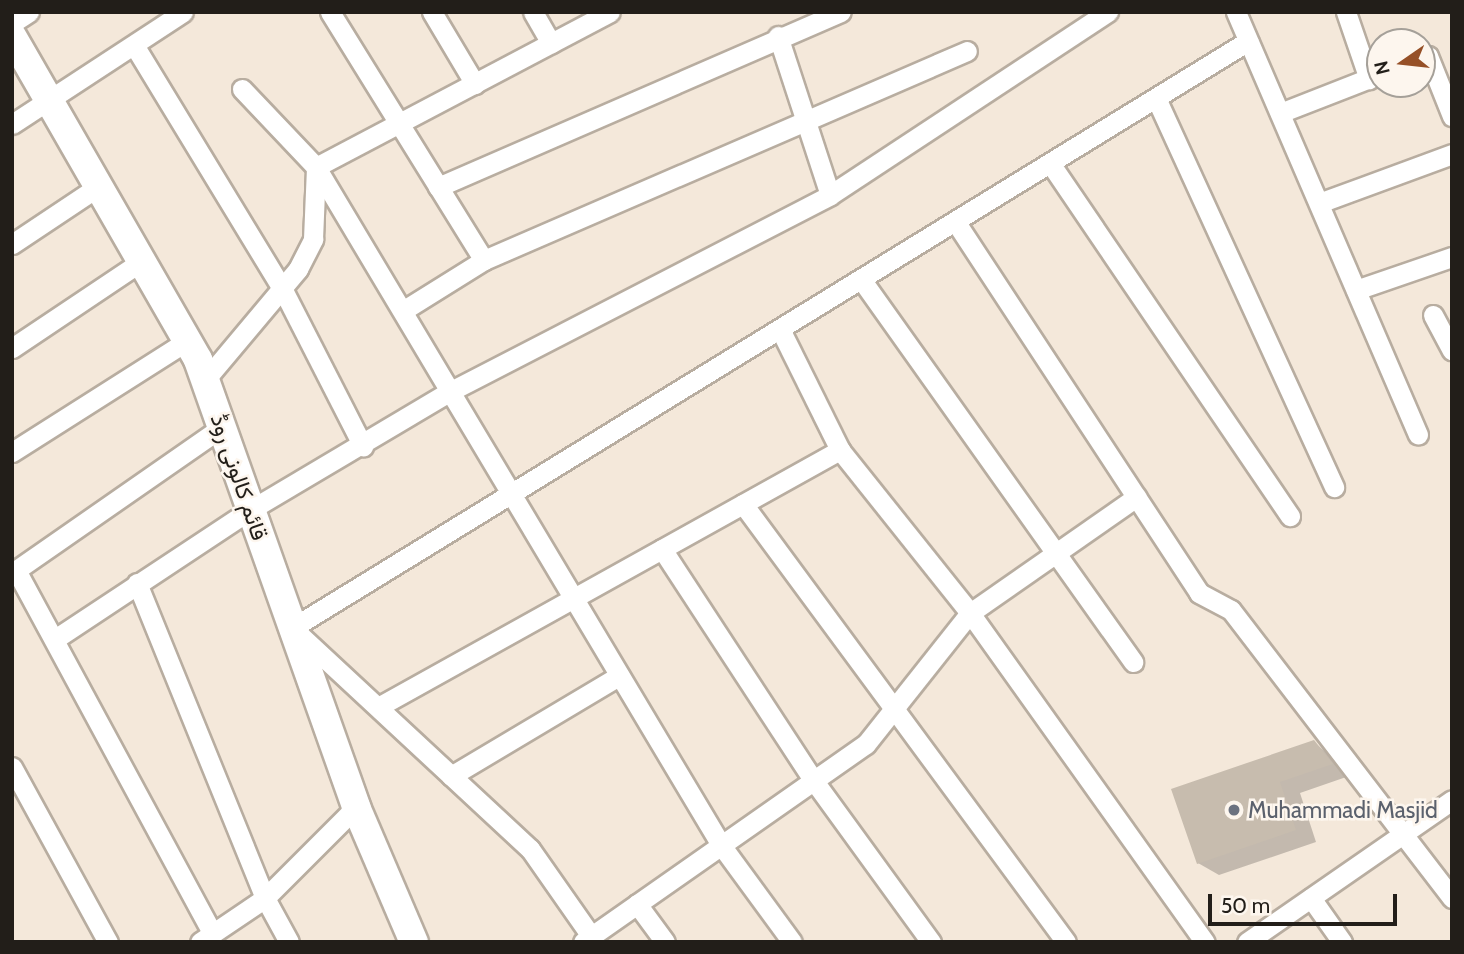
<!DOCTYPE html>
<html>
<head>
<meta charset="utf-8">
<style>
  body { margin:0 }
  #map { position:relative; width:1464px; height:954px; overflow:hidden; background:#f4e8da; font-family:Cabin,Vazirmatn,sans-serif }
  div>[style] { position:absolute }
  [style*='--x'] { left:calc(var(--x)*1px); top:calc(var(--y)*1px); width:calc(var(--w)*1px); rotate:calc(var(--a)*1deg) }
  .shadow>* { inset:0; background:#0003 }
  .building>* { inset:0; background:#c7bcae }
  .roads { filter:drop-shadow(2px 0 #b8ada0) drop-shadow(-2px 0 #b8ada0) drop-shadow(0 2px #b8ada0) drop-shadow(0 -2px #b8ada0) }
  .street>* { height:19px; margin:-9.5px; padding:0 9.5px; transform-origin:9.5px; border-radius:9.5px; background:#fff }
  .secondary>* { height:28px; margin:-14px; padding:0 14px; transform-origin:14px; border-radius:14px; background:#fff }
  .dots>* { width:19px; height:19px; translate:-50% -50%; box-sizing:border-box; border:4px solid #fdf6ee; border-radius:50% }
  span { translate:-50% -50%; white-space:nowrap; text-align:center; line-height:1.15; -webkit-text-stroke:5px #fdf6ee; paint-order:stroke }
  .street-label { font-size:23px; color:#221e19 }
  .worship-label { font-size:23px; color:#5b616d }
  .left { translate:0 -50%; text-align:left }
  .frame { position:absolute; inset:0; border:14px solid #221e19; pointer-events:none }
  .north { position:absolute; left:1366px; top:28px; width:70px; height:70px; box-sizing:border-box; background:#fdf6ee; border:2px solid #a5a099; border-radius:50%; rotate:256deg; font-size:19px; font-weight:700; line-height:28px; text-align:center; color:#221e19 }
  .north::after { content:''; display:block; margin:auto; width:24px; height:32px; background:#965027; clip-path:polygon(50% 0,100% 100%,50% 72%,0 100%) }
  .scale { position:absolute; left:1208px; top:894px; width:189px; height:32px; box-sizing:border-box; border:4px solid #221e19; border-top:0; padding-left:9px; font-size:21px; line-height:24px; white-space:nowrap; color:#221e19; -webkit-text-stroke:5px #fdf6ee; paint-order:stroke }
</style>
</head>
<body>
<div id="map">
  <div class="shadow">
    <i style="clip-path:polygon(1314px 742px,1352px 775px,1300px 793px,1316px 842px,1219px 875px,1198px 863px)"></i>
  </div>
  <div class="building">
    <i style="clip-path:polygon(1314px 740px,1333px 764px,1280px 782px,1296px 830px,1197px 864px,1171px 789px)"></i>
  </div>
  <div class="roads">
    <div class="street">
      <i style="--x:330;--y:12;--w:292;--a:58.2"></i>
      <i style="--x:432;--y:12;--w:84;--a:59.2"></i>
      <i style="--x:533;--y:12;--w:36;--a:60"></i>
      <i style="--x:1236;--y:12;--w:460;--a:66.7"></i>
      <i style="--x:1346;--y:12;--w:71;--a:71.1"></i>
      <i style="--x:12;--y:23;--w:20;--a:-33"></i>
      <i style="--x:778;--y:36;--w:167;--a:71.9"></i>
      <i style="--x:134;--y:45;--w:285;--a:58.7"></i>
      <i style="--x:282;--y:288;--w:178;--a:62.9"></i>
      <i style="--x:1422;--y:58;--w:6;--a:-18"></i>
      <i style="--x:1428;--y:56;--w:65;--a:68.2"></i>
      <i style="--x:242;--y:89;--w:108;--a:46.5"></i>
      <i style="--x:316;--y:167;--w:790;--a:59.15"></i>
      <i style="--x:721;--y:845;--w:120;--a:53.8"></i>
      <i style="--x:1156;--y:98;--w:428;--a:65.4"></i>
      <i style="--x:1280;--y:113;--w:107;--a:-21.3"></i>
      <i style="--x:12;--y:124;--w:204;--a:-33.2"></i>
      <i style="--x:1050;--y:163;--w:427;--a:55.8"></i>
      <i style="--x:438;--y:187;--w:439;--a:-23.5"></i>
      <i style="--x:1319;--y:203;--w:142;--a:-20.2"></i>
      <i style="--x:955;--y:221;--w:445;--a:56.7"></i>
      <i style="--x:1199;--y:593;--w:36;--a:28"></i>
      <i style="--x:1231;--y:610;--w:363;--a:52.5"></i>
      <i style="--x:12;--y:244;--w:105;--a:-33.7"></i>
      <i style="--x:861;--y:279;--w:470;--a:54.6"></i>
      <i style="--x:1356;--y:290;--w:102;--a:-19"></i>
      <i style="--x:404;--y:310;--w:94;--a:-32"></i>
      <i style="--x:484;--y:260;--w:526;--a:-23.4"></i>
      <i style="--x:1433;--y:315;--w:40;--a:62"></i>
      <i style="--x:780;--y:329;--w:135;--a:63.6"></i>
      <i style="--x:840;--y:450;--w:208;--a:51.4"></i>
      <i style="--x:970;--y:613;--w:404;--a:54.5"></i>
      <i style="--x:12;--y:348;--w:156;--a:-33.8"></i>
      <i style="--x:205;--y:380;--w:145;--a:-50"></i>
      <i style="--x:298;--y:269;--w:34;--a:-63"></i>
      <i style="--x:313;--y:239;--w:72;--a:-87.6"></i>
      <i style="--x:316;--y:167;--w:332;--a:-27.8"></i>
      <i style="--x:12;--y:452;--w:207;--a:-32.4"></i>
      <i style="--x:743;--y:504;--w:544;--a:53.59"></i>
      <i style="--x:662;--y:549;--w:277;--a:56.8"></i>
      <i style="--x:814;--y:781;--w:199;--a:54"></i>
      <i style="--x:16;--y:570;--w:413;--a:61.6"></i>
      <i style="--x:12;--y:573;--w:256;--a:-34.8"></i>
      <i style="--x:137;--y:583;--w:340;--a:67.9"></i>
      <i style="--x:265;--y:898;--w:50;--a:61.4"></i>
      <i style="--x:55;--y:639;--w:234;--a:-33.5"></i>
      <i style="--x:250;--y:510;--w:229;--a:-30.7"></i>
      <i style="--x:447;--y:393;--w:431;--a:-27.3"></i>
      <i style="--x:830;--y:195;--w:333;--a:-33.4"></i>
      <i style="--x:378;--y:707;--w:529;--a:-29.09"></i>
      <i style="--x:12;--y:767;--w:200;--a:61.3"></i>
      <i style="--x:451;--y:776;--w:196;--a:-30.8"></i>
      <i style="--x:1311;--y:898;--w:54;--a:54.8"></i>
      <i style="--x:637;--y:904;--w:47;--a:53.6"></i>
      <i style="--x:591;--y:936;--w:106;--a:-125"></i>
      <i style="--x:530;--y:849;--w:325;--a:-137.1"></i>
      <i style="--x:292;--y:628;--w:1122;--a:-31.55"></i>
      <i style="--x:200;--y:942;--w:78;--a:-34.1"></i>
      <i style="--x:265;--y:898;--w:129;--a:-45"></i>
      <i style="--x:583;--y:942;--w:345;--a:-35"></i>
      <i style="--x:866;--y:744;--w:167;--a:-51.6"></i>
      <i style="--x:970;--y:613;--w:203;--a:-34.9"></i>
      <i style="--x:1247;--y:942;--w:249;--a:-34.7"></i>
    </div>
    <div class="secondary">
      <i style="--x:12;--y:36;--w:374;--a:60.1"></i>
      <i style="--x:198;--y:360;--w:474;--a:70.5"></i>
      <i style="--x:356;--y:807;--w:147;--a:66.8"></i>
    </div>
  </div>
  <div class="dots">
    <i style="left:1234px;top:810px;background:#6b7280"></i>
  </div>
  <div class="street-label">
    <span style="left:239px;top:477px;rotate:71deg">قائم کالونی روڈ</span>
  </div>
  <div class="worship-label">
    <span class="left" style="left:1248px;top:810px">Muhammadi Masjid</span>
  </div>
  <div class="frame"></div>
  <div class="north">N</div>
  <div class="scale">50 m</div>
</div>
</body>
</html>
